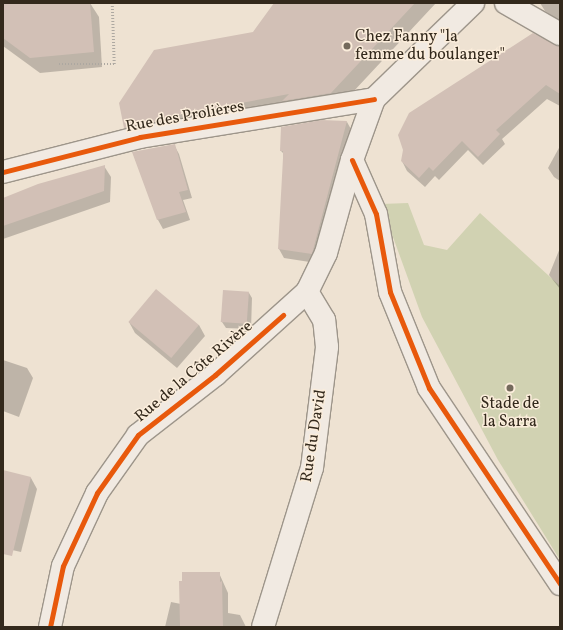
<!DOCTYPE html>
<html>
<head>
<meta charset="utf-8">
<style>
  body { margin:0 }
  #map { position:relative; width:563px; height:630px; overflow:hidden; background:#eee2d2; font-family:Vollkorn,serif }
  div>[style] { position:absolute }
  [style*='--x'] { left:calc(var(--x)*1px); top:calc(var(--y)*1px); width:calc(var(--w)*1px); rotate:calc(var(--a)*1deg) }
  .green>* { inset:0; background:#d1d2b2 }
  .shadow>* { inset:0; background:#0003 }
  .building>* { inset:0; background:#d2c0b6; transform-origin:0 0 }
  .path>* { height:2.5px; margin-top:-1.25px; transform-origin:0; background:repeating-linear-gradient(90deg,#ada8a1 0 1px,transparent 0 3px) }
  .roads { filter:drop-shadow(1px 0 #9d958a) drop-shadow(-1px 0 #9d958a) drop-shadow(0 1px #9d958a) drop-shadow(0 -1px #9d958a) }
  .street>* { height:22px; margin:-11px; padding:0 11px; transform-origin:11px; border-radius:11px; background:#f1eae2 }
  .secondary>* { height:22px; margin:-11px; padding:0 11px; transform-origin:11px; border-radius:11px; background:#f1eae2 }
  .cycleway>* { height:5px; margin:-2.5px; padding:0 2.5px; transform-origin:2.5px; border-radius:2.5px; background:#e8590c }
  .dots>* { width:11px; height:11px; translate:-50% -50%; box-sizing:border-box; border:2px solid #fbeddb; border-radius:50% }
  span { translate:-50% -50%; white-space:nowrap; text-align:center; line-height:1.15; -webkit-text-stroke:3px #fbeddb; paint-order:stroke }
  .poi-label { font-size:16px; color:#33291c }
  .left { translate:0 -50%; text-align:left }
  .street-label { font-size:16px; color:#33291c }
  .frame { position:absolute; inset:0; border:4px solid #33291c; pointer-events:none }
</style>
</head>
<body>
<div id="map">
  <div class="green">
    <i style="clip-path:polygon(408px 203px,424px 245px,447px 250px,480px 213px,560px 286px,560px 560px,498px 460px,422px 317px,381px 204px)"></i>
  </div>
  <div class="shadow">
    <i style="clip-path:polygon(3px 3px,90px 3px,99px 17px,102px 67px,40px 73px,3px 46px)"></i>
    <i style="clip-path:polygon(276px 3px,436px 3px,339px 107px,133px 142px,125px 128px,120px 103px,253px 33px)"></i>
    <i style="clip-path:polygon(540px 3px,560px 3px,560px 22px,545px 11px)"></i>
    <i style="clip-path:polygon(560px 47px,560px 106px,547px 99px,502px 139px,505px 144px,483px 165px,468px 150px,439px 180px,435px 176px,425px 187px,407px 171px,402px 161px)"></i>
    <i style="clip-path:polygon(347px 122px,352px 131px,316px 263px,284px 258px,279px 249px,284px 154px,281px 151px)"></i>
    <i style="clip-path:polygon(174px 145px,179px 154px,192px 198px,183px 200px,190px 220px,163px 229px,158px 220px,133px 153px)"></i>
    <i style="clip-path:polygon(560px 146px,560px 181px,554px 177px,548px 168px)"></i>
    <i style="clip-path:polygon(104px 166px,111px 177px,110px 202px,3px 239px,3px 199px)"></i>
    <i style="clip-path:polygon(560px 248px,560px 289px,549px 275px)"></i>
    <i style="clip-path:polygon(224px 291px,249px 293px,252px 298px,251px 329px,226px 328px,222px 322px)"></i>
    <i style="clip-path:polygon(129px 322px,199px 325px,205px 336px,177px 368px,135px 333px)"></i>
    <i style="clip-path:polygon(3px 360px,27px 368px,33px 378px,19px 417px,3px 411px)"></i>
    <i style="clip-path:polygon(3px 471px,31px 478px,37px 489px,21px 552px,3px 548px)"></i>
    <i style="clip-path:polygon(219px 573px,228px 593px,228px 613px,240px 615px,246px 627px,165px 627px,171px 602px,181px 604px)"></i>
  </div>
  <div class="building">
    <i style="clip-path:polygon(3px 3px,90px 3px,94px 52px,30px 58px,3px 38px)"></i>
    <i style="clip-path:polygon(274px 3px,415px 3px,331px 93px,282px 101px,289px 94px,167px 117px,168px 120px,124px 128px,119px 103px,154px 50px,253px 32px)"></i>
    <i style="clip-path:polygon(533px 33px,560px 46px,560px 94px,546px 85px,496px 130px,500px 134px,478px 157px,462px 141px,433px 171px,429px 167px,419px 178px,401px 161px,403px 150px,398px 135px,409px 113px)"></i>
    <i style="clip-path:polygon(321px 120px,347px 121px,312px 254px,278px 249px,283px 158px,283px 151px,280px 151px,281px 127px)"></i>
    <i style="clip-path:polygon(175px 144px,188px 190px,179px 192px,186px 212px,157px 220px,132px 152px)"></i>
    <i style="clip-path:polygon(105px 165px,104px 191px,3px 226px,3px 198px,38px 184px)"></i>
    <i style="left:156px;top:289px;width:56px;height:43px;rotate:40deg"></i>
    <i style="left:223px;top:290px;width:26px;height:32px;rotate:4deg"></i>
    <i style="clip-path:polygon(3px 470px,31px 477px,12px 556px,3px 554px)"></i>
    <i style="clip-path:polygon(182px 572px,220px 572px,220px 582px,222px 581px,223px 627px,180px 626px,179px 581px,182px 581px)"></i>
  </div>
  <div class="path">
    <i style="--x:59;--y:64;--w:55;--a:0"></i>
    <i style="--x:114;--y:64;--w:61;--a:-91.9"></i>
  </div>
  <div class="roads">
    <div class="street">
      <i style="--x:506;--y:3;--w:62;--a:29.9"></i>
      <i style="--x:352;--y:160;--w:59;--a:66"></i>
      <i style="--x:376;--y:214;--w:79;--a:79.8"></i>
      <i style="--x:390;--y:292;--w:104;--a:67.9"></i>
      <i style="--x:429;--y:388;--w:236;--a:56.2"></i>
      <i style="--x:3;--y:172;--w:141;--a:-14.3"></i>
      <i style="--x:140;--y:137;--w:237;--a:-9.2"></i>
      <i style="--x:263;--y:627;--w:166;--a:-72.9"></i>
      <i style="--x:312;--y:468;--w:122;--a:-82.9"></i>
      <i style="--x:327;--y:347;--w:27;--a:-96"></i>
      <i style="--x:324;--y:320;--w:33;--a:-121"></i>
    </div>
    <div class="secondary">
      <i style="--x:50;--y:627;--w:62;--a:-78"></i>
      <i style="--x:63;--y:566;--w:81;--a:-65"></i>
      <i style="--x:97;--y:493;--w:71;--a:-54.7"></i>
      <i style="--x:138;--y:435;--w:98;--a:-37.9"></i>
      <i style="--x:215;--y:375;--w:124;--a:-42.1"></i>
      <i style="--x:307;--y:292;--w:43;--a:-64"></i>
      <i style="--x:326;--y:253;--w:97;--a:-74.4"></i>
      <i style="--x:352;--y:160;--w:65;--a:-70.2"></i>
      <i style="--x:374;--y:99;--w:138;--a:-44.1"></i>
    </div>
  </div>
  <div class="cycleway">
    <i style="--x:352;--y:160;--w:59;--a:66"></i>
    <i style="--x:376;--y:214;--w:79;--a:79.8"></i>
    <i style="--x:390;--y:292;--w:104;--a:67.9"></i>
    <i style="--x:429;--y:388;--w:236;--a:56.2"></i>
    <i style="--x:3;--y:172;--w:141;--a:-14.3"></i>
    <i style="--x:140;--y:137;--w:237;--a:-9.2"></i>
    <i style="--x:50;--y:627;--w:62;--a:-78"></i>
    <i style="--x:63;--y:566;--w:81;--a:-65"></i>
    <i style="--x:97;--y:493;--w:71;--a:-54.7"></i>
    <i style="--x:138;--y:435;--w:98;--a:-37.9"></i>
    <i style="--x:215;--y:375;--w:91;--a:-41.4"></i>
  </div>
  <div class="dots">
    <i style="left:347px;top:46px;background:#746a5c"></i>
    <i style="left:510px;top:388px;background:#746a5c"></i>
  </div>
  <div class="poi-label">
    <span class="left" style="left:355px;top:46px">Chez Fanny "la<br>femme du boulanger"</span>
    <span style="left:510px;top:413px">Stade de<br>la Sarra</span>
  </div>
  <div class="street-label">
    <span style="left:185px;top:117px;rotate:-10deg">Rue des Prolières</span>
    <span style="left:194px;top:372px;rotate:-40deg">Rue de la Côte Rivère</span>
    <span style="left:314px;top:436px;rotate:-81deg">Rue du David</span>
  </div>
  <div class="frame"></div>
</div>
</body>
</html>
